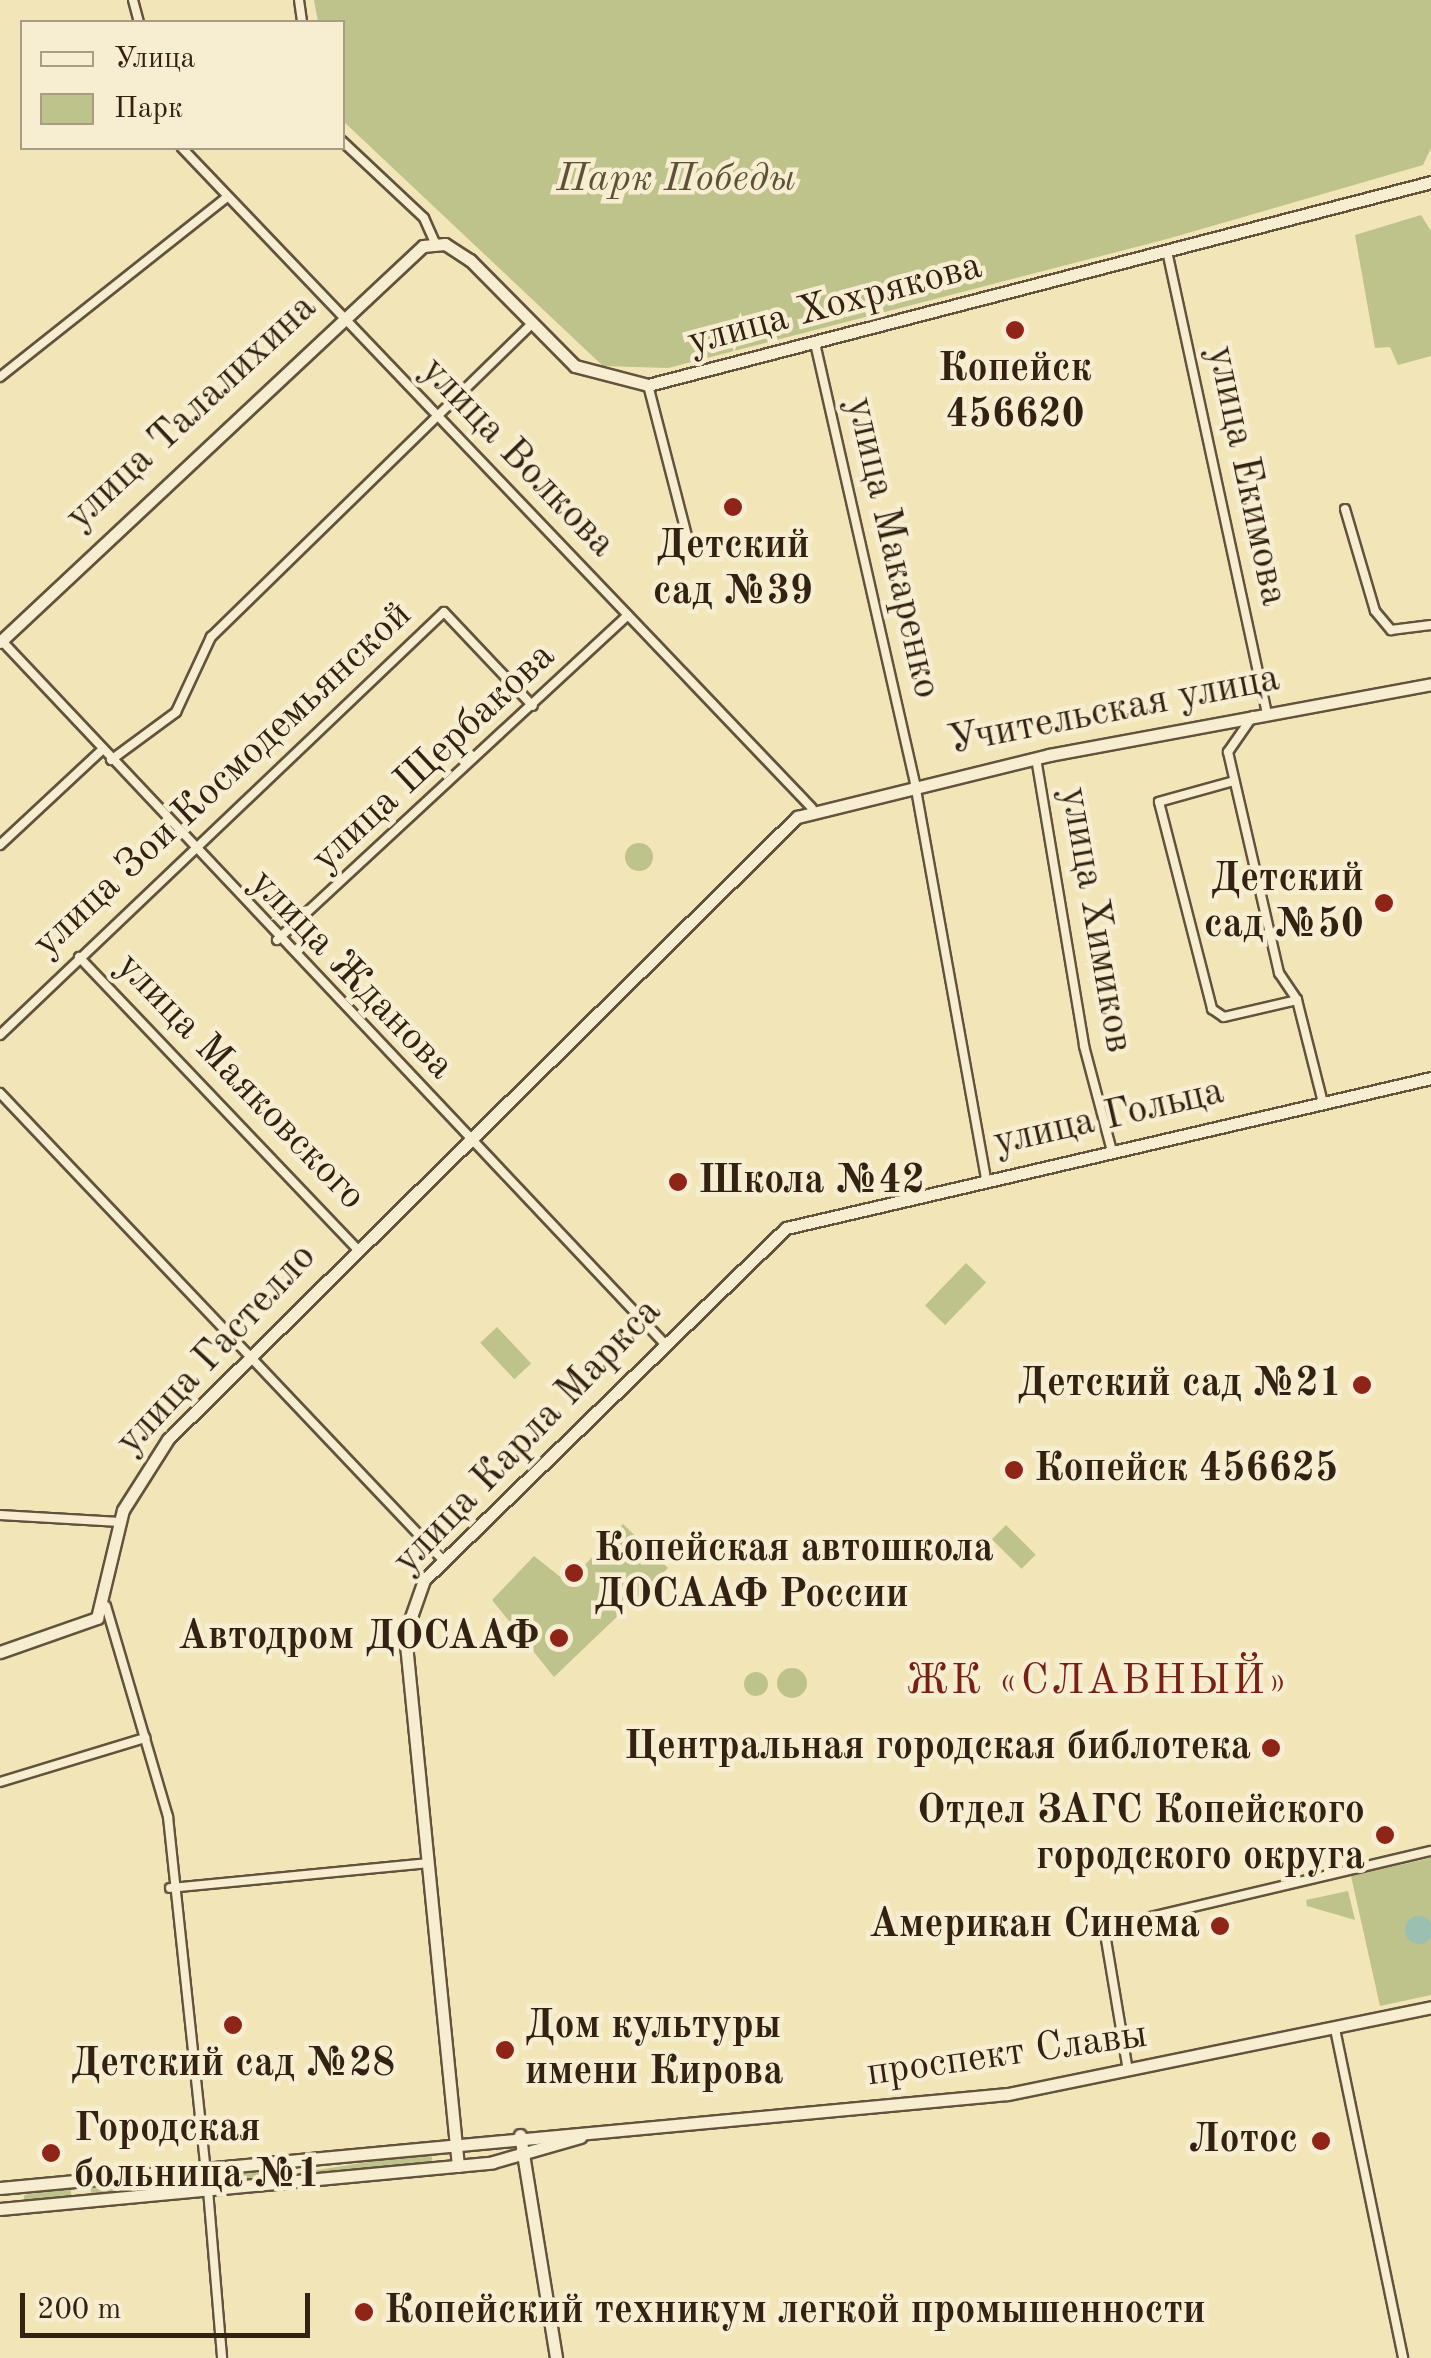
<!DOCTYPE html>
<html>
<head>
<meta charset="utf-8">
<style>
  body { margin:0 }
  #map { position:relative; width:1431px; height:2358px; overflow:hidden; background:#f2e5b8; font-family:"Old Standard TT",serif }
  div>[style] { position:absolute }
  [style*='--x'] { left:calc(var(--x)*1px); top:calc(var(--y)*1px); width:calc(var(--w)*1px); rotate:calc(var(--a)*1deg) }
  .green>* { inset:0; background:#bec38c; transform-origin:0 0 }
  .round { border-radius:50% }
  .water>* { inset:0; background:#9bbfb0 }
  .roads { filter:drop-shadow(2px 0 #63523c) drop-shadow(-2px 0 #63523c) drop-shadow(0 2px #63523c) drop-shadow(0 -2px #63523c) }
  .street>* { height:8px; margin:-4px; padding:0 4px; transform-origin:4px; border-radius:4px; background:#f7eed1 }
  .secondary>* { height:11px; margin:-5.5px; padding:0 5.5px; transform-origin:5.5px; border-radius:5.5px; background:#f7eed1 }
  .dots>* { width:28px; height:28px; translate:-50% -50%; box-sizing:border-box; border:5px solid #f7eed1; border-radius:50% }
  span { translate:-50% -50%; white-space:nowrap; text-align:center; line-height:1.15; -webkit-text-stroke:9px #f7eed1; paint-order:stroke }
  .park-label { font-size:40px; color:#5d5237; font-style:italic }
  .street-label { font-size:40px; color:#332112 }
  .poi-label { font-size:40px; color:#332112; font-weight:700 }
  .right { translate:-100% -50%; text-align:right }
  .left { translate:0 -50%; text-align:left }
  .neighbourhood-label { font-size:42px; color:#7a1f14; letter-spacing:2.5px }
  .legend { position:absolute; left:20px; top:20px; width:325px; height:130px; box-sizing:border-box; background:#f7eed1; border:2px solid #a99c85; margin:0; padding:12px 18px; list-style:none; font-size:30px; color:#332112 }
  .legend li { display:flex; align-items:center; gap:20px; height:50px }
  .legend b { width:50px; border:2px solid #a99c85 }
  .scale { position:absolute; left:20px; top:2293px; width:290px; height:45px; box-sizing:border-box; border:5px solid #332112; border-top:0; padding-left:12px; font-size:30px; line-height:35px; white-space:nowrap; color:#332112; -webkit-text-stroke:8px #f7eed1; paint-order:stroke }
</style>
</head>
<body>
<div id="map">
  <div class="green">
    <i style="clip-path:polygon(314px 0,1431px 0,1431px 148px,1423px 165px,1167px 239px,668px 368px,603px 366px,343px 121px,342px 22px,318px 22px)"></i>
    <i style="clip-path:polygon(1421px 215px,1431px 231px,1431px 356px,1398px 365px,1390px 347px,1375px 348px,1355px 235px)"></i>
    <i class="round" style="left:625px;top:843px;width:28px;height:28px"></i>
    <i style="left:966px;top:1263px;width:28px;height:59px;rotate:44deg"></i>
    <i style="left:497px;top:1327px;width:50px;height:23px;rotate:47deg"></i>
    <i style="clip-path:polygon(623px 1524px,668px 1568px,554px 1677px,492px 1600px,534px 1556px,568px 1583px)"></i>
    <i style="left:1006px;top:1525px;width:42px;height:20px;rotate:45deg"></i>
    <i class="round" style="left:777px;top:1668px;width:30px;height:30px"></i>
    <i class="round" style="left:744px;top:1672px;width:24px;height:24px"></i>
    <i style="clip-path:polygon(1431px 1858px,1431px 1995px,1380px 2006px,1351px 1876px)"></i>
    <i style="clip-path:polygon(1348px 1891px,1355px 1920px,1307px 1906px,1306px 1900px)"></i>
    <i style="left:431px;top:2152px;width:12px;height:142px;rotate:81deg"></i>
    <i style="left:277px;top:2167px;width:11px;height:64px;rotate:85deg"></i>
    <i style="left:190px;top:2176px;width:11px;height:100px;rotate:85deg"></i>
    <i style="left:70px;top:2187px;width:11px;height:47px;rotate:80deg"></i>
  </div>
  <div class="water">
    <i class="round" style="left:1405px;top:1916px;width:28px;height:28px"></i>
  </div>
  <div class="roads">
    <div class="street">
      <i style="--x:133;--y:0;--w:23;--a:75"></i>
      <i style="--x:299;--y:0;--w:22;--a:82"></i>
      <i style="--x:342;--y:141;--w:112;--a:43.2"></i>
      <i style="--x:424;--y:218;--w:27;--a:66"></i>
      <i style="--x:182;--y:148;--w:912;--a:46.33"></i>
      <i style="--x:1167;--y:251;--w:474;--a:77.8"></i>
      <i style="--x:815;--y:343;--w:452;--a:77.2"></i>
      <i style="--x:915;--y:784;--w:401;--a:79.8"></i>
      <i style="--x:0;--y:377;--w:290;--a:-38.4"></i>
      <i style="--x:648;--y:385;--w:171;--a:75.5"></i>
      <i style="--x:1345;--y:509;--w:106;--a:73.6"></i>
      <i style="--x:1375;--y:611;--w:25;--a:50"></i>
      <i style="--x:1391;--y:630;--w:40;--a:-7.1"></i>
      <i style="--x:2;--y:641;--w:966;--a:46.68"></i>
      <i style="--x:1253;--y:716;--w:44;--a:124.8"></i>
      <i style="--x:1228;--y:752;--w:227;--a:77"></i>
      <i style="--x:1279;--y:973;--w:32;--a:56"></i>
      <i style="--x:1297;--y:1000;--w:106;--a:75.8"></i>
      <i style="--x:1036;--y:758;--w:292;--a:80.5"></i>
      <i style="--x:1084;--y:1046;--w:109;--a:75.1"></i>
      <i style="--x:111;--y:760;--w:81;--a:-36.4"></i>
      <i style="--x:176;--y:712;--w:83;--a:-65"></i>
      <i style="--x:211;--y:637;--w:446;--a:-44.3"></i>
      <i style="--x:1234;--y:781;--w:78;--a:164.4"></i>
      <i style="--x:1159;--y:802;--w:214;--a:75.6"></i>
      <i style="--x:1212;--y:1009;--w:14;--a:34"></i>
      <i style="--x:1224;--y:1017;--w:75;--a:-13.1"></i>
      <i style="--x:0;--y:845;--w:139;--a:-43"></i>
      <i style="--x:277;--y:940;--w:478;--a:-42.8"></i>
      <i style="--x:79;--y:957;--w:403;--a:46.4"></i>
      <i style="--x:0;--y:1035;--w:613;--a:-43.61"></i>
      <i style="--x:444;--y:612;--w:129;--a:46.6"></i>
      <i style="--x:0;--y:1093;--w:644;--a:46.51"></i>
      <i style="--x:0;--y:1515;--w:120;--a:3.3"></i>
      <i style="--x:106;--y:1606;--w:220;--a:73.6"></i>
      <i style="--x:168;--y:1817;--w:351;--a:83.9"></i>
      <i style="--x:0;--y:1782;--w:152;--a:-16.9"></i>
      <i style="--x:170;--y:1888;--w:259;--a:-5.5"></i>
      <i style="--x:1335;--y:2029;--w:336;--a:78.3"></i>
      <i style="--x:1128;--y:2071;--w:145;--a:-99.5"></i>
      <i style="--x:1104;--y:1928;--w:336;--a:-13.3"></i>
      <i style="--x:208;--y:2190;--w:169;--a:85.2"></i>
    </div>
    <div class="secondary">
      <i style="--x:0;--y:642;--w:579;--a:-43.11"></i>
      <i style="--x:423;--y:246;--w:22;--a:-5"></i>
      <i style="--x:445;--y:244;--w:30;--a:33"></i>
      <i style="--x:470;--y:260;--w:149;--a:45.3"></i>
      <i style="--x:575;--y:366;--w:75;--a:14.6"></i>
      <i style="--x:648;--y:385;--w:809;--a:-14.53"></i>
      <i style="--x:0;--y:1652;--w:103;--a:-19.3"></i>
      <i style="--x:97;--y:1618;--w:111;--a:-76.5"></i>
      <i style="--x:123;--y:1510;--w:84;--a:-57.6"></i>
      <i style="--x:168;--y:1439;--w:885;--a:-44.68"></i>
      <i style="--x:797;--y:817;--w:260;--a:-13.8"></i>
      <i style="--x:1049;--y:755;--w:389;--a:-10.5"></i>
      <i style="--x:520;--y:2135;--w:226;--a:80.8"></i>
      <i style="--x:458;--y:2166;--w:535;--a:-95.69"></i>
      <i style="--x:405;--y:1634;--w:57;--a:-70.6"></i>
      <i style="--x:424;--y:1580;--w:505;--a:-44.2"></i>
      <i style="--x:786;--y:1228;--w:662;--a:-13.09"></i>
      <i style="--x:0;--y:2188;--w:1012;--a:-5.33"></i>
      <i style="--x:1008;--y:2094;--w:432;--a:-11.6"></i>
      <i style="--x:0;--y:2209;--w:495;--a:-5.4"></i>
      <i style="--x:493;--y:2162;--w:91;--a:-16"></i>
    </div>
  </div>
  <div class="dots">
    <i style="left:1015px;top:330px;background:#8f2418"></i>
    <i style="left:733px;top:507px;background:#8f2418"></i>
    <i style="left:1384px;top:903px;background:#8f2418"></i>
    <i style="left:678px;top:1182px;background:#8f2418"></i>
    <i style="left:1362px;top:1385px;background:#8f2418"></i>
    <i style="left:1014px;top:1470px;background:#8f2418"></i>
    <i style="left:574px;top:1573px;background:#8f2418"></i>
    <i style="left:559px;top:1638px;background:#8f2418"></i>
    <i style="left:1271px;top:1748px;background:#8f2418"></i>
    <i style="left:1385px;top:1835px;background:#8f2418"></i>
    <i style="left:1220px;top:1926px;background:#8f2418"></i>
    <i style="left:233px;top:2025px;background:#8f2418"></i>
    <i style="left:505px;top:2050px;background:#8f2418"></i>
    <i style="left:1321px;top:2141px;background:#8f2418"></i>
    <i style="left:51px;top:2153px;background:#8f2418"></i>
    <i style="left:364px;top:2312px;background:#8f2418"></i>
  </div>
  <div class="park-label">
    <span style="left:676px;top:180px">Парк Победы</span>
  </div>
  <div class="street-label">
    <span style="left:835px;top:305px;rotate:-15deg">улица Хохрякова</span>
    <span style="left:192px;top:413px;rotate:-43deg">улица Талалихина</span>
    <span style="left:517px;top:458px;rotate:46deg">улица Волкова</span>
    <span style="left:1246px;top:476px;rotate:78deg">улица Екимова</span>
    <span style="left:892px;top:548px;rotate:77deg">улица Макаренко</span>
    <span style="left:1114px;top:711px;rotate:-11deg">Учительская улица</span>
    <span style="left:434px;top:758px;rotate:-43deg">улица Щербакова</span>
    <span style="left:223px;top:780px;rotate:-43deg">улица Зои Космодемьянской</span>
    <span style="left:1095px;top:920px;rotate:80deg">улица Химиков</span>
    <span style="left:351px;top:975px;rotate:46deg">улица Жданова</span>
    <span style="left:240px;top:1082px;rotate:46deg">улица Маяковского</span>
    <span style="left:1109px;top:1118px;rotate:-13deg">улица Гольца</span>
    <span style="left:217px;top:1350px;rotate:-47deg">улица Гастелло</span>
    <span style="left:528px;top:1437px;rotate:-46deg">улица Карла Маркса</span>
    <span style="left:1007px;top:2055px;rotate:-8deg">проспект Славы</span>
  </div>
  <div class="poi-label">
    <span style="left:1015px;top:393px">Копейск<br>456620</span>
    <span style="left:733px;top:570px">Детский<br>сад №39</span>
    <span class="right" style="left:1364px;top:903px">Детский<br>сад №50</span>
    <span class="left" style="left:698px;top:1182px">Школа №42</span>
    <span class="right" style="left:1342px;top:1385px">Детский сад №21</span>
    <span class="left" style="left:1034px;top:1470px">Копейск 456625</span>
    <span class="left" style="left:594px;top:1573px">Копейская автошкола<br>ДОСААФ России</span>
    <span class="right" style="left:539px;top:1638px">Автодром ДОСААФ</span>
    <span class="right" style="left:1251px;top:1748px">Центральная городская библотека</span>
    <span class="right" style="left:1365px;top:1835px">Отдел ЗАГС Копейского<br>городского округа</span>
    <span class="right" style="left:1200px;top:1926px">Американ Синема</span>
    <span class="left" style="left:525px;top:2050px">Дом культуры<br>имени Кирова</span>
    <span style="left:233px;top:2065px">Детский сад №28</span>
    <span class="left" style="left:74px;top:2153px">Городская<br>больница №1</span>
    <span class="right" style="left:1298px;top:2141px">Лотос</span>
    <span class="left" style="left:384px;top:2312px">Копейский техникум легкой промышенности</span>
  </div>
  <div class="neighbourhood-label">
    <span style="left:1098px;top:1682px">ЖК «СЛАВНЫЙ»</span>
  </div>
  <ul class="legend">
  <li><b style="height:12px;background:#f7eed1"></b>Улица</li>
  <li><b style="height:28px;background:#bec38c"></b>Парк</li>
  </ul>
  <div class="scale">200 m</div>
</div>
</body>
</html>
